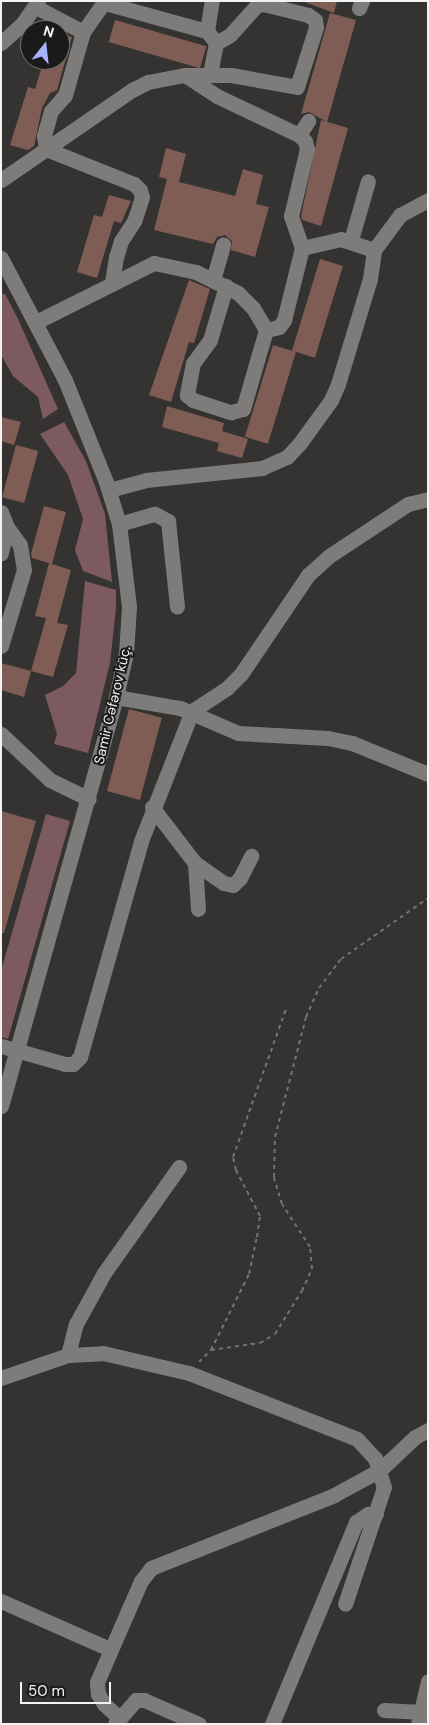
<!DOCTYPE html>
<html>
<head>
<meta charset="utf-8">
<style>
  body { margin:0 }
  #map { position:relative; width:429px; height:1725px; overflow:hidden; background:#343331; font-family:"DM Sans",sans-serif }
  div>[style] { position:absolute }
  [style*='--x'] { left:calc(var(--x)*1px); top:calc(var(--y)*1px); width:calc(var(--w)*1px); rotate:calc(var(--a)*1deg) }
  .forest>* { inset:0; background:#7d5a60 }
  .building>* { inset:0; background:#7f5d54; transform-origin:0 0 }
  .path>* { height:2px; margin-top:-1px; transform-origin:0; background:repeating-linear-gradient(90deg,#757472 0 4px,transparent 0 8px) }
  .minor>* { height:15px; margin:-7.5px; padding:0 7.5px; transform-origin:7.5px; border-radius:7.5px; background:#7e7c7a }
  span { translate:-50% -50%; white-space:nowrap; text-align:center; line-height:1.15; -webkit-text-stroke:4px #1b1a1a; paint-order:stroke }
  .street-label { font-size:14px; color:#f4f3f2 }
  .frame { position:absolute; inset:0; border:2px solid #f4f3f2; pointer-events:none }
  .north { position:absolute; left:20px; top:20px; width:50px; height:50px; box-sizing:border-box; background:#1b1a1a; border:1px solid #727170; border-radius:50%; rotate:16deg; font-size:14px; font-weight:700; line-height:20px; text-align:center; color:#f4f3f2 }
  .north::after { content:''; display:block; margin:auto; width:18px; height:22px; background:#a7b1fc; clip-path:polygon(50% 0,100% 100%,50% 72%,0 100%) }
  .scale { position:absolute; left:20px; top:1682px; width:91px; height:22px; box-sizing:border-box; border:2px solid #f4f3f2; border-top:0; padding-left:6px; font-size:15px; line-height:18px; white-space:nowrap; color:#f4f3f2; -webkit-text-stroke:4px #1b1a1a; paint-order:stroke }
</style>
</head>
<body>
<div id="map">
  <div class="forest">
    <i style="clip-path:polygon(1px 294px,5px 294px,18px 319px,58px 409px,43px 419px,38px 397px,13px 376px,1px 355px)"></i>
    <i style="clip-path:polygon(64px 422px,86px 461px,105px 514px,112px 582px,83px 571px,75px 550px,83px 519px,68px 475px,40px 434px)"></i>
    <i style="clip-path:polygon(85px 581px,116px 590px,116px 608px,110px 663px,88px 753px,54px 744px,57px 734px,45px 695px,63px 686px,76px 673px)"></i>
    <i style="clip-path:polygon(46px 814px,70px 821px,8px 1039px,1px 1037px,1px 971px)"></i>
  </div>
  <div class="building">
    <i style="clip-path:polygon(302px 1px,337px 1px,334px 13px)"></i>
    <i style="clip-path:polygon(330px 13px,356px 20px,327px 122px,309px 112px,301px 114px)"></i>
    <i style="left:115px;top:20px;width:95px;height:23px;rotate:16deg"></i>
    <i style="clip-path:polygon(60px 33px,72px 37px,57px 90px,50px 93px,42px 108px,34px 146px,28px 150px,10px 145px,28px 87px,35px 89px,44px 60px,60px 60px)"></i>
    <i style="clip-path:polygon(321px 120px,348px 128px,321px 226px,302px 220px,301px 216px)"></i>
    <i style="clip-path:polygon(166px 148px,186px 154px,179px 182px,235px 196px,243px 169px,263px 175px,256px 204px,269px 207px,255px 257px,231px 250px,232px 241px,225px 235px,217px 237px,213px 244px,154px 230px,167px 179px,159px 177px)"></i>
    <i style="clip-path:polygon(109px 195px,131px 201px,121px 223px,114px 221px,97px 278px,77px 272px,94px 215px,102px 217px)"></i>
    <i style="left:320px;top:259px;width:24px;height:96px;rotate:17deg"></i>
    <i style="clip-path:polygon(189px 280px,210px 289px,194px 343px,189px 342px,171px 402px,149px 395px)"></i>
    <i style="left:273px;top:345px;width:24px;height:96px;rotate:17deg"></i>
    <i style="clip-path:polygon(167px 406px,224px 423px,222px 431px,248px 439px,242px 458px,217px 451px,219px 443px,162px 427px)"></i>
    <i style="clip-path:polygon(1px 417px,21px 422px,14px 445px,1px 441px)"></i>
    <i style="left:16px;top:445px;width:23px;height:54px;rotate:15deg"></i>
    <i style="clip-path:polygon(44px 506px,66px 512px,52px 564px,32px 558px,31px 554px)"></i>
    <i style="clip-path:polygon(49px 563px,71px 570px,57px 623px,68px 625px,53px 677px,31px 671px,46px 618px,35px 616px)"></i>
    <i style="clip-path:polygon(1px 663px,31px 671px,24px 697px,1px 690px)"></i>
    <i style="left:129px;top:709px;width:34px;height:85px;rotate:15deg"></i>
    <i style="clip-path:polygon(1px 811px,36px 821px,4px 933px,1px 933px)"></i>
  </div>
  <div class="path">
    <i style="--x:211;--y:1350;--w:85;--a:-63.4"></i>
    <i style="--x:249;--y:1274;--w:38;--a:-78"></i>
    <i style="--x:257;--y:1237;--w:21;--a:-82"></i>
    <i style="--x:260;--y:1216;--w:52;--a:-117.6"></i>
    <i style="--x:236;--y:1170;--w:13;--a:-103"></i>
    <i style="--x:233;--y:1157;--w:160;--a:-70.3"></i>
    <i style="--x:199;--y:1362;--w:17;--a:-45"></i>
    <i style="--x:211;--y:1350;--w:49;--a:-8.1"></i>
    <i style="--x:260;--y:1343;--w:17;--a:-31"></i>
    <i style="--x:275;--y:1334;--w:51;--a:-57.9"></i>
    <i style="--x:302;--y:1291;--w:24;--a:-66"></i>
    <i style="--x:312;--y:1269;--w:22;--a:-95"></i>
    <i style="--x:310;--y:1247;--w:51;--a:-123.1"></i>
    <i style="--x:282;--y:1204;--w:28;--a:-107"></i>
    <i style="--x:274;--y:1177;--w:40;--a:-88.6"></i>
    <i style="--x:275;--y:1137;--w:124;--a:-75.5"></i>
    <i style="--x:306;--y:1017;--w:32;--a:-66"></i>
    <i style="--x:319;--y:988;--w:36;--a:-53"></i>
    <i style="--x:341;--y:959;--w:106;--a:-35"></i>
  </div>
  <div class="minor">
    <i style="--x:105;--y:3;--w:106;--a:15.4"></i>
    <i style="--x:36;--y:7;--w:53;--a:28"></i>
    <i style="--x:83;--y:32;--w:66;--a:105.9"></i>
    <i style="--x:65;--y:95;--w:21;--a:131"></i>
    <i style="--x:51;--y:111;--w:26;--a:106"></i>
    <i style="--x:44;--y:136;--w:13;--a:81"></i>
    <i style="--x:46;--y:149;--w:95;--a:21.7"></i>
    <i style="--x:134;--y:184;--w:8;--a:45"></i>
    <i style="--x:140;--y:190;--w:7;--a:74"></i>
    <i style="--x:142;--y:197;--w:25;--a:108"></i>
    <i style="--x:134;--y:221;--w:24;--a:123"></i>
    <i style="--x:121;--y:241;--w:17;--a:107"></i>
    <i style="--x:116;--y:257;--w:25;--a:99"></i>
    <i style="--x:359;--y:8;--w:8;--a:-67"></i>
    <i style="--x:83;--y:32;--w:38;--a:-55"></i>
    <i style="--x:1;--y:43;--w:30;--a:-42"></i>
    <i style="--x:23;--y:23;--w:27;--a:-56"></i>
    <i style="--x:210;--y:74;--w:32;--a:-79"></i>
    <i style="--x:216;--y:43;--w:15;--a:-127"></i>
    <i style="--x:207;--y:31;--w:30;--a:-81"></i>
    <i style="--x:299;--y:135;--w:17;--a:-57"></i>
    <i style="--x:1;--y:180;--w:159;--a:-34.5"></i>
    <i style="--x:132;--y:90;--w:18;--a:-27"></i>
    <i style="--x:148;--y:82;--w:38;--a:-11"></i>
    <i style="--x:185;--y:75;--w:46;--a:0"></i>
    <i style="--x:231;--y:75;--w:67;--a:10.3"></i>
    <i style="--x:297;--y:87;--w:63;--a:-72.4"></i>
    <i style="--x:316;--y:27;--w:7;--a:-98"></i>
    <i style="--x:315;--y:20;--w:9;--a:-144"></i>
    <i style="--x:308;--y:15;--w:45;--a:-166"></i>
    <i style="--x:264;--y:4;--w:7;--a:172"></i>
    <i style="--x:257;--y:5;--w:40;--a:132"></i>
    <i style="--x:230;--y:35;--w:16;--a:150"></i>
    <i style="--x:351;--y:240;--w:61;--a:-73.9"></i>
    <i style="--x:374;--y:250;--w:44;--a:-53.4"></i>
    <i style="--x:400;--y:215;--w:32;--a:-28"></i>
    <i style="--x:1;--y:258;--w:138;--a:62.3"></i>
    <i style="--x:65;--y:380;--w:110;--a:68.1"></i>
    <i style="--x:106;--y:482;--w:44;--a:72.8"></i>
    <i style="--x:119;--y:524;--w:84;--a:83.1"></i>
    <i style="--x:129;--y:607;--w:46;--a:93.7"></i>
    <i style="--x:126;--y:653;--w:45;--a:102.8"></i>
    <i style="--x:116;--y:697;--w:425;--a:105.7"></i>
    <i style="--x:213;--y:280;--w:37;--a:-74"></i>
    <i style="--x:226;--y:286;--w:56;--a:106.5"></i>
    <i style="--x:210;--y:340;--w:29;--a:126"></i>
    <i style="--x:193;--y:363;--w:33;--a:101"></i>
    <i style="--x:187;--y:395;--w:8;--a:40"></i>
    <i style="--x:193;--y:400;--w:40;--a:18"></i>
    <i style="--x:231;--y:412;--w:12;--a:-14"></i>
    <i style="--x:243;--y:409;--w:82;--a:-73.8"></i>
    <i style="--x:36;--y:322;--w:132;--a:-26.6"></i>
    <i style="--x:154;--y:263;--w:43;--a:12.1"></i>
    <i style="--x:196;--y:272;--w:47;--a:26.6"></i>
    <i style="--x:238;--y:293;--w:21;--a:45"></i>
    <i style="--x:253;--y:308;--w:26;--a:59"></i>
    <i style="--x:266;--y:330;--w:13;--a:-13"></i>
    <i style="--x:279;--y:327;--w:9;--a:-54"></i>
    <i style="--x:284;--y:320;--w:74;--a:-76"></i>
    <i style="--x:302;--y:248;--w:34;--a:-109"></i>
    <i style="--x:291;--y:216;--w:69;--a:-76.6"></i>
    <i style="--x:307;--y:149;--w:8;--a:-104"></i>
    <i style="--x:305;--y:141;--w:8;--a:-135"></i>
    <i style="--x:299;--y:135;--w:91;--a:-154.6"></i>
    <i style="--x:217;--y:96;--w:38;--a:-147"></i>
    <i style="--x:109;--y:490;--w:38;--a:-15"></i>
    <i style="--x:146;--y:480;--w:117;--a:-5.9"></i>
    <i style="--x:262;--y:468;--w:27;--a:-24"></i>
    <i style="--x:287;--y:457;--w:19;--a:-47"></i>
    <i style="--x:300;--y:443;--w:53;--a:-54.2"></i>
    <i style="--x:331;--y:400;--w:17;--a:-66"></i>
    <i style="--x:338;--y:384;--w:110;--a:-73.1"></i>
    <i style="--x:370;--y:279;--w:29;--a:-82"></i>
    <i style="--x:374;--y:250;--w:35;--a:-162"></i>
    <i style="--x:341;--y:239;--w:40;--a:167"></i>
    <i style="--x:1;--y:512;--w:16;--a:68"></i>
    <i style="--x:7;--y:527;--w:27;--a:103"></i>
    <i style="--x:119;--y:524;--w:37;--a:-16"></i>
    <i style="--x:155;--y:514;--w:15;--a:28"></i>
    <i style="--x:168;--y:521;--w:86;--a:84"></i>
    <i style="--x:1;--y:646;--w:79;--a:-73.2"></i>
    <i style="--x:24;--y:570;--w:25;--a:-99"></i>
    <i style="--x:20;--y:545;--w:22;--a:-126"></i>
    <i style="--x:116;--y:697;--w:65;--a:9.8"></i>
    <i style="--x:180;--y:708;--w:63;--a:23.3"></i>
    <i style="--x:238;--y:733;--w:90;--a:3.2"></i>
    <i style="--x:328;--y:738;--w:25;--a:12"></i>
    <i style="--x:352;--y:743;--w:82;--a:22.2"></i>
    <i style="--x:1;--y:734;--w:67;--a:43.2"></i>
    <i style="--x:50;--y:780;--w:43;--a:26"></i>
    <i style="--x:152;--y:807;--w:71;--a:52.5"></i>
    <i style="--x:195;--y:863;--w:35;--a:35"></i>
    <i style="--x:224;--y:883;--w:9;--a:13"></i>
    <i style="--x:233;--y:885;--w:10;--a:-45"></i>
    <i style="--x:240;--y:878;--w:25;--a:-63"></i>
    <i style="--x:195;--y:863;--w:46;--a:86.3"></i>
    <i style="--x:1;--y:1046;--w:66;--a:15.7"></i>
    <i style="--x:65;--y:1064;--w:8;--a:0"></i>
    <i style="--x:73;--y:1064;--w:10;--a:-45"></i>
    <i style="--x:80;--y:1057;--w:224;--a:-74.2"></i>
    <i style="--x:141;--y:841;--w:140;--a:-68.6"></i>
    <i style="--x:192;--y:711;--w:42;--a:-33.3"></i>
    <i style="--x:227;--y:688;--w:20;--a:-45"></i>
    <i style="--x:241;--y:674;--w:120;--a:-55.9"></i>
    <i style="--x:308;--y:575;--w:28;--a:-42"></i>
    <i style="--x:329;--y:556;--w:95;--a:-33.4"></i>
    <i style="--x:408;--y:504;--w:21;--a:-14"></i>
    <i style="--x:68;--y:1355;--w:32;--a:-76"></i>
    <i style="--x:76;--y:1324;--w:58;--a:-61.2"></i>
    <i style="--x:104;--y:1273;--w:130;--a:-54.7"></i>
    <i style="--x:1;--y:1378;--w:71;--a:-18.9"></i>
    <i style="--x:68;--y:1355;--w:35;--a:-3"></i>
    <i style="--x:103;--y:1353;--w:88;--a:13.1"></i>
    <i style="--x:189;--y:1373;--w:180;--a:21.4"></i>
    <i style="--x:357;--y:1439;--w:26;--a:47"></i>
    <i style="--x:375;--y:1458;--w:30;--a:73"></i>
    <i style="--x:384;--y:1487;--w:123;--a:108.4"></i>
    <i style="--x:1;--y:1601;--w:119;--a:23.8"></i>
    <i style="--x:384;--y:1710;--w:36;--a:3"></i>
    <i style="--x:118;--y:1717;--w:19;--a:-137"></i>
    <i style="--x:104;--y:1704;--w:12;--a:-121"></i>
    <i style="--x:98;--y:1694;--w:12;--a:-95"></i>
    <i style="--x:97;--y:1682;--w:110;--a:-66.5"></i>
    <i style="--x:141;--y:1581;--w:16;--a:-52"></i>
    <i style="--x:151;--y:1568;--w:197;--a:-21.7"></i>
    <i style="--x:334;--y:1495;--w:52;--a:-28.5"></i>
    <i style="--x:380;--y:1470;--w:48;--a:-43.3"></i>
    <i style="--x:415;--y:1437;--w:15;--a:-28"></i>
    <i style="--x:115;--y:1724;--w:32;--a:-49"></i>
    <i style="--x:136;--y:1700;--w:8;--a:0"></i>
    <i style="--x:144;--y:1700;--w:60;--a:23.6"></i>
    <i style="--x:272;--y:1724;--w:219;--a:-67.4"></i>
    <i style="--x:356;--y:1522;--w:14;--a:-34"></i>
    <i style="--x:368;--y:1514;--w:8;--a:0"></i>
    <i style="--x:418;--y:1724;--w:44;--a:-76.9"></i>
  </div>
  <div class="street-label">
    <span style="left:112px;top:705px;rotate:-77deg">Samir Cəfərov küç.</span>
  </div>
  <div class="frame"></div>
  <div class="north">N</div>
  <div class="scale">50 m</div>
</div>
</body>
</html>
